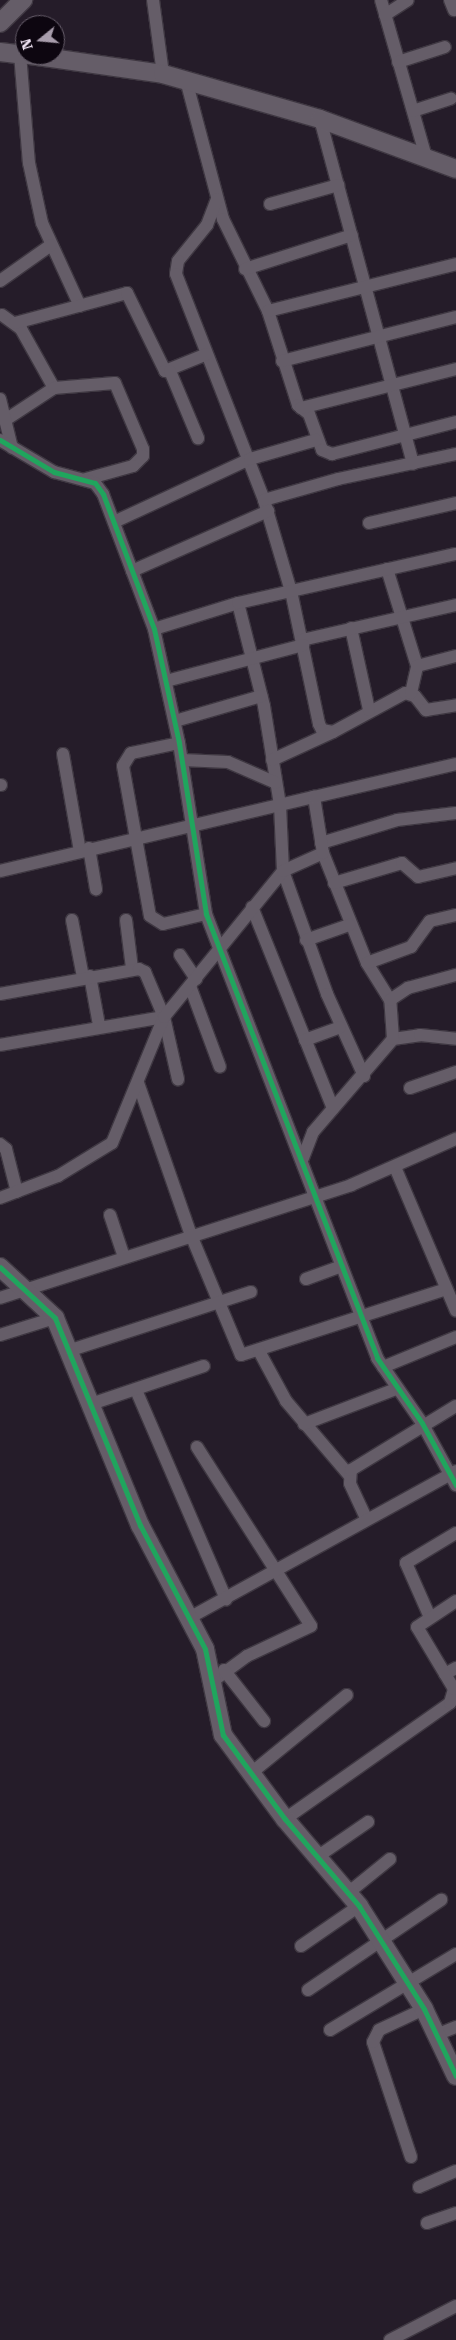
<!DOCTYPE html>
<html>
<head>
<meta charset="utf-8">
<style>
  body { margin:0 }
  #map { position:relative; width:456px; height:2340px; overflow:hidden; background:#251c29; font-family:"Roboto Serif",serif }
  div>[style] { position:absolute }
  [style*='--x'] { left:calc(var(--x)*1px); top:calc(var(--y)*1px); width:calc(var(--w)*1px); rotate:calc(var(--a)*1deg) }
  .roads { filter:drop-shadow(1px 0 #3f3842) drop-shadow(-1px 0 #3f3842) drop-shadow(0 1px #3f3842) drop-shadow(0 -1px #3f3842) }
  .street>* { height:12px; margin:-6px; padding:0 6px; transform-origin:6px; border-radius:6px; background:#655d68 }
  .secondary>* { height:18px; margin:-9px; padding:0 9px; transform-origin:9px; border-radius:9px; background:#655d68 }
  .cycleway>* { height:5px; margin:-2.5px; padding:0 2.5px; transform-origin:2.5px; border-radius:2.5px; background:#20a55d }
  span { translate:-50% -50%; white-space:nowrap; text-align:center; line-height:1.15; -webkit-text-stroke:4px #0d0610; paint-order:stroke }
  .north { position:absolute; left:15px; top:15px; width:50px; height:50px; box-sizing:border-box; background:#0d0610; border:1px solid #675e6b; border-radius:50%; rotate:253deg; font-size:14px; font-weight:700; line-height:20px; text-align:center; color:#efe3f3 }
  .north::after { content:''; display:block; margin:auto; width:18px; height:22px; background:#a89dac; clip-path:polygon(50% 0,100% 100%,50% 72%,0 100%) }
</style>
</head>
<body>
<div id="map">
  <div class="roads">
    <div class="street">
      <i style="--x:153;--y:0;--w:75;--a:82.3"></i>
      <i style="--x:381;--y:0;--w:166;--a:74"></i>
      <i style="--x:450;--y:0;--w:11;--a:68"></i>
      <i style="--x:385;--y:15;--w:27;--a:-33"></i>
      <i style="--x:20;--y:54;--w:109;--a:85.3"></i>
      <i style="--x:29;--y:163;--w:61;--a:77.8"></i>
      <i style="--x:42;--y:223;--w:91;--a:65.4"></i>
      <i style="--x:398;--y:62;--w:49;--a:-17.7"></i>
      <i style="--x:186;--y:80;--w:144;--a:75.1"></i>
      <i style="--x:223;--y:219;--w:102;--a:63.9"></i>
      <i style="--x:268;--y:311;--w:99;--a:72.3"></i>
      <i style="--x:298;--y:405;--w:14;--a:39"></i>
      <i style="--x:309;--y:414;--w:38;--a:70"></i>
      <i style="--x:322;--y:450;--w:11;--a:22"></i>
      <i style="--x:332;--y:454;--w:128;--a:-14.5"></i>
      <i style="--x:413;--y:111;--w:40;--a:-18"></i>
      <i style="--x:320;--y:119;--w:357;--a:74.9"></i>
      <i style="--x:217;--y:199;--w:28;--a:111"></i>
      <i style="--x:207;--y:225;--w:46;--a:128.9"></i>
      <i style="--x:178;--y:261;--w:13;--a:99"></i>
      <i style="--x:176;--y:274;--w:243;--a:68.7"></i>
      <i style="--x:264;--y:500;--w:95;--a:73.5"></i>
      <i style="--x:291;--y:591;--w:136;--a:78.1"></i>
      <i style="--x:319;--y:724;--w:7;--a:63"></i>
      <i style="--x:322;--y:730;--w:11;--a:10"></i>
      <i style="--x:333;--y:732;--w:82;--a:-28.4"></i>
      <i style="--x:405;--y:693;--w:10;--a:17"></i>
      <i style="--x:415;--y:696;--w:18;--a:52"></i>
      <i style="--x:426;--y:710;--w:30;--a:-9"></i>
      <i style="--x:270;--y:204;--w:71;--a:-15.6"></i>
      <i style="--x:245;--y:269;--w:112;--a:-17.6"></i>
      <i style="--x:0;--y:281;--w:62;--a:-35.2"></i>
      <i style="--x:268;--y:311;--w:194;--a:-14"></i>
      <i style="--x:2;--y:315;--w:24;--a:36"></i>
      <i style="--x:21;--y:329;--w:68;--a:60.8"></i>
      <i style="--x:54;--y:388;--w:56;--a:146.6"></i>
      <i style="--x:15;--y:323;--w:116;--a:-15"></i>
      <i style="--x:127;--y:293;--w:87;--a:64"></i>
      <i style="--x:165;--y:371;--w:45;--a:-22"></i>
      <i style="--x:282;--y:361;--w:179;--a:-14.2"></i>
      <i style="--x:170;--y:371;--w:73;--a:67.3"></i>
      <i style="--x:54;--y:388;--w:61;--a:-4.7"></i>
      <i style="--x:115;--y:383;--w:72;--a:67"></i>
      <i style="--x:143;--y:449;--w:7;--a:90"></i>
      <i style="--x:143;--y:456;--w:14;--a:135"></i>
      <i style="--x:133;--y:466;--w:49;--a:164.5"></i>
      <i style="--x:0;--y:399;--w:50;--a:76.2"></i>
      <i style="--x:301;--y:408;--w:160;--a:-14.1"></i>
      <i style="--x:0;--y:440;--w:63;--a:30.7"></i>
      <i style="--x:54;--y:472;--w:42;--a:15"></i>
      <i style="--x:95;--y:483;--w:14;--a:54"></i>
      <i style="--x:103;--y:494;--w:144;--a:69.3"></i>
      <i style="--x:154;--y:629;--w:117;--a:77.6"></i>
      <i style="--x:179;--y:743;--w:173;--a:81"></i>
      <i style="--x:206;--y:914;--w:476;--a:68.9"></i>
      <i style="--x:377;--y:1358;--w:79;--a:55.3"></i>
      <i style="--x:422;--y:1423;--w:71;--a:61.3"></i>
      <i style="--x:264;--y:500;--w:77;--a:-15.8"></i>
      <i style="--x:338;--y:479;--w:121;--a:-12"></i>
      <i style="--x:114;--y:522;--w:150;--a:-24.9"></i>
      <i style="--x:250;--y:459;--w:69;--a:-16.1"></i>
      <i style="--x:369;--y:523;--w:89;--a:-12.9"></i>
      <i style="--x:387;--y:569;--w:102;--a:72.8"></i>
      <i style="--x:132;--y:571;--w:149;--a:-23.8"></i>
      <i style="--x:238;--y:603;--w:106;--a:75.8"></i>
      <i style="--x:264;--y:706;--w:100;--a:80.8"></i>
      <i style="--x:280;--y:805;--w:66;--a:87.4"></i>
      <i style="--x:283;--y:871;--w:131;--a:70.3"></i>
      <i style="--x:327;--y:994;--w:90;--a:65.7"></i>
      <i style="--x:351;--y:628;--w:84;--a:77.6"></i>
      <i style="--x:154;--y:629;--w:88;--a:-17.2"></i>
      <i style="--x:238;--y:603;--w:223;--a:-12.7"></i>
      <i style="--x:302;--y:640;--w:158;--a:-12.8"></i>
      <i style="--x:166;--y:681;--w:142;--a:-14.7"></i>
      <i style="--x:411;--y:693;--w:28;--a:-77"></i>
      <i style="--x:417;--y:666;--w:40;--a:-14.4"></i>
      <i style="--x:175;--y:721;--w:90;--a:-16.2"></i>
      <i style="--x:179;--y:743;--w:49;--a:168.2"></i>
      <i style="--x:131;--y:753;--w:15;--a:122"></i>
      <i style="--x:123;--y:766;--w:152;--a:79.8"></i>
      <i style="--x:150;--y:916;--w:15;--a:32"></i>
      <i style="--x:163;--y:924;--w:44;--a:-13.1"></i>
      <i style="--x:63;--y:754;--w:98;--a:80.1"></i>
      <i style="--x:182;--y:760;--w:46;--a:2.5"></i>
      <i style="--x:228;--y:762;--w:52;--a:23.6"></i>
      <i style="--x:272;--y:760;--w:67;--a:-24.7"></i>
      <i style="--x:0;--y:785;--w:1;--a:0"></i>
      <i style="--x:321;--y:843;--w:79;--a:-16.8"></i>
      <i style="--x:397;--y:820;--w:59;--a:-6.8"></i>
      <i style="--x:89;--y:848;--w:42;--a:80.3"></i>
      <i style="--x:323;--y:853;--w:118;--a:68.2"></i>
      <i style="--x:367;--y:963;--w:44;--a:58.1"></i>
      <i style="--x:0;--y:871;--w:323;--a:-13.3"></i>
      <i style="--x:334;--y:883;--w:71;--a:-16.4"></i>
      <i style="--x:402;--y:863;--w:21;--a:41"></i>
      <i style="--x:418;--y:877;--w:39;--a:-13"></i>
      <i style="--x:252;--y:907;--w:217;--a:68.1"></i>
      <i style="--x:72;--y:920;--w:58;--a:79.1"></i>
      <i style="--x:126;--y:920;--w:48;--a:82.9"></i>
      <i style="--x:306;--y:940;--w:46;--a:-19.2"></i>
      <i style="--x:180;--y:955;--w:29;--a:56"></i>
      <i style="--x:367;--y:963;--w:47;--a:-20"></i>
      <i style="--x:411;--y:947;--w:32;--a:-54"></i>
      <i style="--x:430;--y:921;--w:27;--a:-13"></i>
      <i style="--x:90;--y:976;--w:50;--a:79.6"></i>
      <i style="--x:190;--y:986;--w:86;--a:69.7"></i>
      <i style="--x:0;--y:994;--w:141;--a:-10.2"></i>
      <i style="--x:139;--y:969;--w:7;--a:27"></i>
      <i style="--x:145;--y:972;--w:49;--a:67.1"></i>
      <i style="--x:164;--y:1017;--w:64;--a:77.3"></i>
      <i style="--x:393;--y:1039;--w:27;--a:-8"></i>
      <i style="--x:420;--y:1035;--w:36;--a:6"></i>
      <i style="--x:305;--y:1040;--w:37;--a:-20"></i>
      <i style="--x:0;--y:1045;--w:166;--a:-9.7"></i>
      <i style="--x:138;--y:1083;--w:161;--a:70.8"></i>
      <i style="--x:191;--y:1235;--w:130;--a:67.4"></i>
      <i style="--x:241;--y:1355;--w:215;--a:-17.8"></i>
      <i style="--x:410;--y:1088;--w:49;--a:-19.2"></i>
      <i style="--x:0;--y:1144;--w:8;--a:40"></i>
      <i style="--x:6;--y:1149;--w:44;--a:75.7"></i>
      <i style="--x:303;--y:1158;--w:28;--a:-69"></i>
      <i style="--x:313;--y:1132;--w:123;--a:-49.3"></i>
      <i style="--x:393;--y:1039;--w:39;--a:-94"></i>
      <i style="--x:390;--y:1000;--w:22;--a:-34"></i>
      <i style="--x:408;--y:988;--w:50;--a:-15.2"></i>
      <i style="--x:395;--y:1167;--w:156;--a:67"></i>
      <i style="--x:0;--y:1198;--w:62;--a:-20.8"></i>
      <i style="--x:58;--y:1176;--w:63;--a:-31.4"></i>
      <i style="--x:112;--y:1143;--w:136;--a:-67.6"></i>
      <i style="--x:164;--y:1017;--w:188;--a:-50.8"></i>
      <i style="--x:283;--y:871;--w:44;--a:-24.2"></i>
      <i style="--x:323;--y:853;--w:57;--a:-99.1"></i>
      <i style="--x:314;--y:797;--w:146;--a:-13.1"></i>
      <i style="--x:110;--y:1215;--w:41;--a:71.6"></i>
      <i style="--x:306;--y:1279;--w:37;--a:-20"></i>
      <i style="--x:0;--y:1298;--w:369;--a:-17.8"></i>
      <i style="--x:351;--y:1185;--w:115;--a:-23.7"></i>
      <i style="--x:0;--y:1335;--w:58;--a:-17.2"></i>
      <i style="--x:71;--y:1350;--w:189;--a:-17.9"></i>
      <i style="--x:259;--y:1351;--w:57;--a:61.6"></i>
      <i style="--x:286;--y:1401;--w:97;--a:49.6"></i>
      <i style="--x:383;--y:1367;--w:79;--a:-22.3"></i>
      <i style="--x:136;--y:1390;--w:228;--a:66.7"></i>
      <i style="--x:91;--y:1404;--w:119;--a:-18.6"></i>
      <i style="--x:304;--y:1424;--w:98;--a:-20.8"></i>
      <i style="--x:197;--y:1447;--w:212;--a:57.5"></i>
      <i style="--x:311;--y:1626;--w:71;--a:154.9"></i>
      <i style="--x:247;--y:1656;--w:42;--a:143.7"></i>
      <i style="--x:366;--y:1518;--w:38;--a:-115"></i>
      <i style="--x:350;--y:1483;--w:13;--a:-86"></i>
      <i style="--x:351;--y:1470;--w:123;--a:-31.4"></i>
      <i style="--x:429;--y:1615;--w:57;--a:-113.9"></i>
      <i style="--x:406;--y:1563;--w:58;--a:-31"></i>
      <i style="--x:189;--y:1618;--w:305;--a:-28.8"></i>
      <i style="--x:224;--y:1670;--w:65;--a:51.9"></i>
      <i style="--x:445;--y:1674;--w:13;--a:-29"></i>
      <i style="--x:250;--y:1774;--w:125;--a:-39.2"></i>
      <i style="--x:285;--y:1819;--w:202;--a:-35.1"></i>
      <i style="--x:450;--y:1703;--w:15;--a:-74"></i>
      <i style="--x:454;--y:1689;--w:72;--a:-120.8"></i>
      <i style="--x:417;--y:1627;--w:47;--a:-33.7"></i>
      <i style="--x:317;--y:1857;--w:62;--a:-34.5"></i>
      <i style="--x:348;--y:1893;--w:54;--a:-39"></i>
      <i style="--x:301;--y:1946;--w:70;--a:-34.6"></i>
      <i style="--x:308;--y:1990;--w:161;--a:-34.1"></i>
      <i style="--x:330;--y:2030;--w:147;--a:-31.1"></i>
      <i style="--x:436;--y:2035;--w:22;--a:-22"></i>
      <i style="--x:411;--y:2157;--w:121;--a:-108.3"></i>
      <i style="--x:373;--y:2042;--w:13;--a:-63"></i>
      <i style="--x:379;--y:2030;--w:50;--a:-25"></i>
      <i style="--x:419;--y:2187;--w:40;--a:-23.4"></i>
      <i style="--x:427;--y:2223;--w:31;--a:-19"></i>
      <i style="--x:390;--y:2340;--w:74;--a:-27.3"></i>
    </div>
    <div class="secondary">
      <i style="--x:0;--y:23;--w:33;--a:-45"></i>
      <i style="--x:0;--y:52;--w:25;--a:7"></i>
      <i style="--x:30;--y:55;--w:134;--a:8.1"></i>
      <i style="--x:163;--y:74;--w:163;--a:16"></i>
      <i style="--x:320;--y:119;--w:145;--a:20.2"></i>
      <i style="--x:0;--y:1267;--w:75;--a:42.8"></i>
      <i style="--x:55;--y:1318;--w:224;--a:67.7"></i>
      <i style="--x:140;--y:1525;--w:140;--a:62.3"></i>
      <i style="--x:205;--y:1649;--w:88;--a:78.2"></i>
      <i style="--x:223;--y:1735;--w:104;--a:53.6"></i>
      <i style="--x:285;--y:1819;--w:114;--a:49.6"></i>
      <i style="--x:359;--y:1906;--w:122;--a:57.7"></i>
      <i style="--x:424;--y:2009;--w:74;--a:64.5"></i>
    </div>
  </div>
  <div class="cycleway">
    <i style="--x:0;--y:440;--w:63;--a:30.7"></i>
    <i style="--x:54;--y:472;--w:42;--a:15"></i>
    <i style="--x:95;--y:483;--w:14;--a:54"></i>
    <i style="--x:103;--y:494;--w:144;--a:69.3"></i>
    <i style="--x:154;--y:629;--w:117;--a:77.6"></i>
    <i style="--x:179;--y:743;--w:173;--a:81"></i>
    <i style="--x:206;--y:914;--w:476;--a:68.9"></i>
    <i style="--x:377;--y:1358;--w:79;--a:55.3"></i>
    <i style="--x:422;--y:1423;--w:71;--a:61.3"></i>
    <i style="--x:0;--y:1267;--w:75;--a:42.8"></i>
    <i style="--x:55;--y:1318;--w:224;--a:67.7"></i>
    <i style="--x:140;--y:1525;--w:140;--a:62.3"></i>
    <i style="--x:205;--y:1649;--w:88;--a:78.2"></i>
    <i style="--x:223;--y:1735;--w:104;--a:53.6"></i>
    <i style="--x:285;--y:1819;--w:114;--a:49.6"></i>
    <i style="--x:359;--y:1906;--w:122;--a:57.7"></i>
    <i style="--x:424;--y:2009;--w:74;--a:64.5"></i>
  </div>
  <div class="north">N</div>
</div>
</body>
</html>
